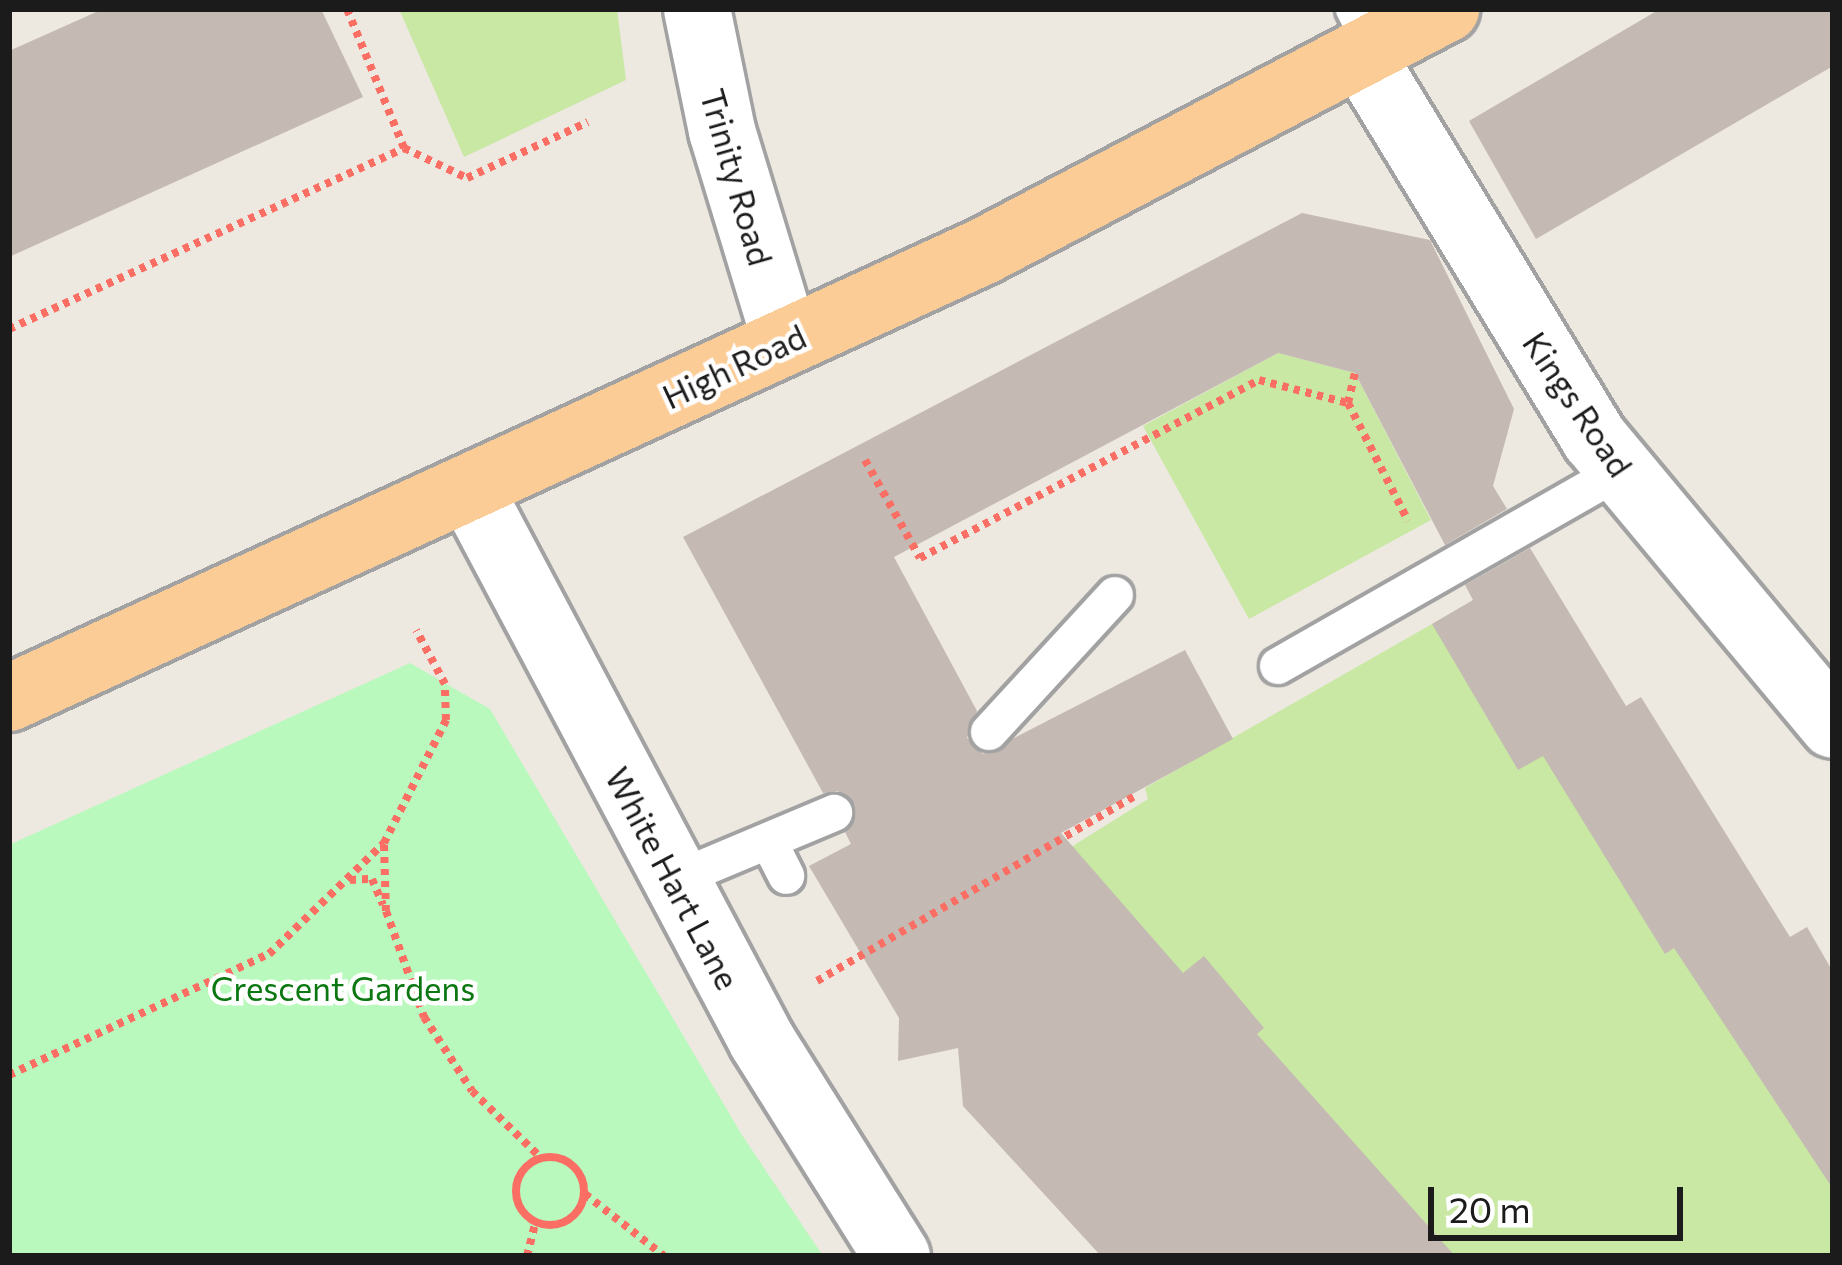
<!DOCTYPE html>
<html>
<head>
<meta charset="utf-8">
<style>
  body { margin:0 }
  #map { position:relative; width:1842px; height:1265px; overflow:hidden; background:#ede8e0; font-family:Commissioner,sans-serif }
  div>[style] { position:absolute }
  [style*='--x'] { left:calc(var(--x)*1px); top:calc(var(--y)*1px); width:calc(var(--w)*1px); rotate:calc(var(--a)*1deg) }
  .grass>* { inset:0; background:#c8e8a4 }
  .park>* { inset:0; background:#baf9bd }
  .building>* { inset:0; background:#c4bab3 }
  .path>* { height:8px; margin-top:-4px; transform-origin:0; background:repeating-linear-gradient(90deg,#fa6e64 0 6px,transparent 0 12px) }
  .path>.ring { margin:-4px; padding:0; box-sizing:content-box; background:none; border:8px solid #fa6e64; border-radius:50% }
  .roads { filter:drop-shadow(3px 0 #a2a2a2) drop-shadow(-3px 0 #a2a2a2) drop-shadow(0 3px #a2a2a2) drop-shadow(0 -3px #a2a2a2) }
  .service>* { height:36px; margin:-18px; padding:0 18px; transform-origin:18px; border-radius:18px; background:#fff }
  .minor>* { height:66px; margin:-33px; padding:0 33px; transform-origin:33px; border-radius:33px; background:#fff }
  .tertiary>* { height:66px; margin:-33px; padding:0 33px; transform-origin:33px; border-radius:33px; background:#fff }
  .primary>* { height:66px; margin:-33px; padding:0 33px; transform-origin:33px; border-radius:33px; background:#fccc96 }
  span { translate:-50% -50%; white-space:nowrap; text-align:center; line-height:1.15; -webkit-text-stroke:9px #fff; paint-order:stroke }
  .street-label { font-size:33px; color:#1b1b1b }
  .park-label { font-size:33px; color:#0b7710 }
  .frame { position:absolute; inset:0; border:12px solid #1b1b1b; pointer-events:none }
  .scale { position:absolute; left:1428px; top:1187px; width:255px; height:54px; box-sizing:border-box; border:6px solid #1b1b1b; border-top:0; padding-left:15px; font-size:36px; line-height:42px; white-space:nowrap; color:#1b1b1b; -webkit-text-stroke:9px #fff; paint-order:stroke }
</style>
</head>
<body>
<div id="map">
  <div class="grass">
    <i style="clip-path:polygon(399px 9px,617px 9px,626px 80px,464px 157px)"></i>
    <i style="clip-path:polygon(1278px 353px,1355px 373px,1431px 520px,1249px 619px,1143px 426px)"></i>
    <i style="clip-path:polygon(1467px 604px,1665px 953px,1674px 948px,1833px 1156px,1833px 1256px,1396px 1256px,1071px 847px,1148px 799px,1145px 788px)"></i>
  </div>
  <div class="park">
    <i style="clip-path:polygon(410px 663px,490px 709px,742px 1135px,823px 1256px,9px 1256px,9px 845px)"></i>
  </div>
  <div class="building">
    <i style="clip-path:polygon(103px 9px,321px 9px,363px 97px,9px 257px,9px 51px)"></i>
    <i style="clip-path:polygon(1660px 9px,1833px 9px,1833px 66px,1536px 239px,1469px 121px)"></i>
    <i style="clip-path:polygon(1302px 213px,1430px 240px,1514px 409px,1493px 486px,1507px 509px,1445px 545px,1355px 373px,1278px 353px,894px 557px,977px 711px,967px 738px,983px 754px,1185px 650px,1233px 739px,1061px 833px,1183px 973px,1204px 956px,1264px 1028px,1257px 1034px,1455px 1256px,1101px 1256px,963px 1106px,958px 1048px,898px 1061px,899px 1018px,809px 866px,851px 844px,845px 832px,855px 805px,838px 791px,823px 793px,683px 537px)"></i>
    <i style="clip-path:polygon(1530px 548px,1626px 706px,1641px 697px,1790px 937px,1807px 927px,1833px 972px,1833px 1189px,1674px 948px,1665px 954px,1543px 756px,1518px 770px,1432px 624px,1473px 600px,1465px 585px)"></i>
  </div>
  <div class="path">
    <i style="--x:404;--y:148;--w:70;--a:25.5"></i>
    <i style="--x:467;--y:178;--w:133;--a:-24.8"></i>
    <i style="--x:9;--y:329;--w:434;--a:-24.6"></i>
    <i style="--x:404;--y:148;--w:150;--a:-112.3"></i>
    <i style="--x:1348;--y:403;--w:31;--a:-77"></i>
    <i style="--x:865;--y:460;--w:112;--a:60.7"></i>
    <i style="--x:920;--y:558;--w:383;--a:-27.7"></i>
    <i style="--x:1259;--y:380;--w:92;--a:14.5"></i>
    <i style="--x:1348;--y:403;--w:132;--a:63"></i>
    <i style="--x:384;--y:845;--w:66;--a:88.3"></i>
    <i style="--x:386;--y:911;--w:113;--a:70.3"></i>
    <i style="--x:424;--y:1017;--w:88;--a:57"></i>
    <i style="--x:472;--y:1091;--w:95;--a:44.1"></i>
    <i style="--x:350;--y:880;--w:22;--a:-3"></i>
    <i style="--x:372;--y:879;--w:28;--a:67"></i>
    <i style="--x:817;--y:981;--w:370;--a:-30.2"></i>
    <i style="--x:9;--y:1075;--w:287;--a:-25"></i>
    <i style="--x:269;--y:954;--w:160;--a:-44"></i>
    <i style="--x:384;--y:843;--w:138;--a:-63.2"></i>
    <i style="--x:446;--y:720;--w:36;--a:-92"></i>
    <i style="--x:445;--y:684;--w:61;--a:-118.2"></i>
    <i class="ring" style="left:516px;top:1157px;width:60px;height:60px"></i>
    <i style="--x:585;--y:1194;--w:100;--a:38.1"></i>
    <i style="--x:527;--y:1256;--w:34;--a:-76"></i>
  </div>
  <div class="roads">
    <div class="service">
      <i style="--x:1354;--y:9;--w:45;--a:62.3"></i>
      <i style="--x:1278;--y:666;--w:395;--a:-29.7"></i>
      <i style="--x:989;--y:732;--w:186;--a:-47.4"></i>
      <i style="--x:769;--y:842;--w:38;--a:63"></i>
      <i style="--x:672;--y:881;--w:176;--a:-22.8"></i>
    </div>
    <div class="minor">
      <i style="--x:697;--y:9;--w:125;--a:78.4"></i>
      <i style="--x:722;--y:131;--w:220;--a:73.1"></i>
      <i style="--x:1362;--y:56;--w:448;--a:58.7"></i>
      <i style="--x:1595;--y:439;--w:372;--a:50.2"></i>
    </div>
    <div class="tertiary">
      <i style="--x:469;--y:488;--w:626;--a:62.08"></i>
      <i style="--x:762;--y:1041;--w:254;--a:57.9"></i>
    </div>
    <div class="primary">
      <i style="--x:9;--y:698;--w:1073;--a:-24.63"></i>
      <i style="--x:984;--y:251;--w:522;--a:-27.65"></i>
    </div>
  </div>
  <div class="street-label">
    <span style="left:737px;top:177px;rotate:74deg">Trinity Road</span>
    <span style="left:734px;top:366px;rotate:-25deg">High Road</span>
    <span style="left:1578px;top:404px;rotate:56deg">Kings Road</span>
    <span style="left:673px;top:878px;rotate:62deg">White Hart Lane</span>
  </div>
  <div class="park-label">
    <span style="left:343px;top:988px">Crescent Gardens</span>
  </div>
  <div class="frame"></div>
  <div class="scale">20 m</div>
</div>
</body>
</html>
